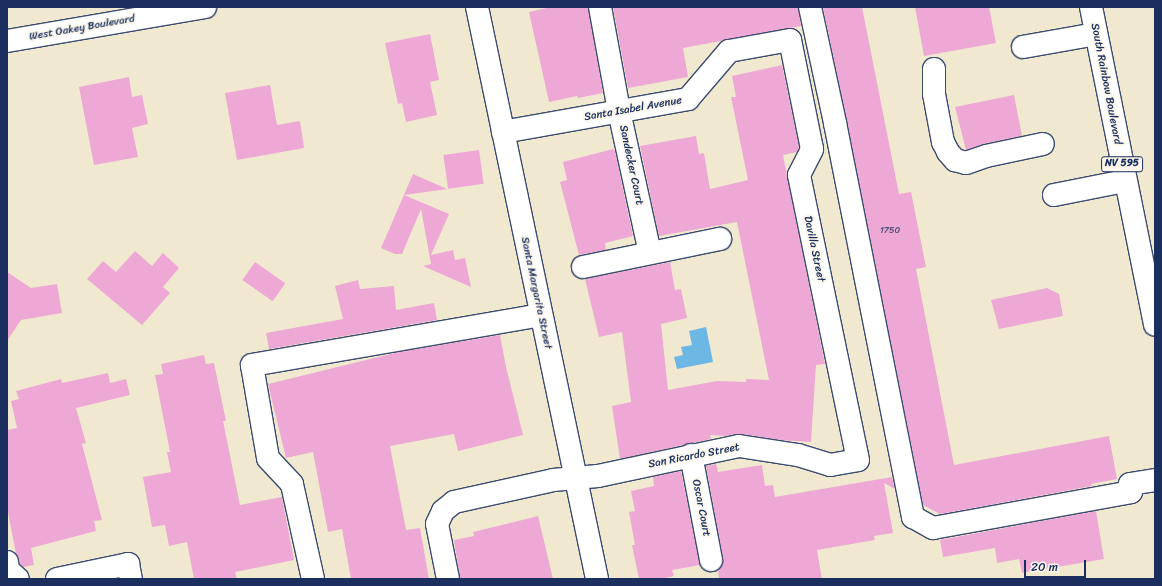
<!DOCTYPE html>
<html>
<head>
<meta charset="utf-8">
<style>
  body { margin:0 }
  #map { position:relative; width:1162px; height:586px; overflow:hidden; background:#f0e9d0; font-family:Sriracha,sans-serif }
  div>[style] { position:absolute }
  [style*='--x'] { left:calc(var(--x)*1px); top:calc(var(--y)*1px); width:calc(var(--w)*1px); rotate:calc(var(--a)*1deg) }
  .water>* { inset:0; background:#6db7e5 }
  .building>* { inset:0; background:#eea8d5; transform-origin:0 0 }
  .roads { filter:drop-shadow(1px 0 #3b4b6f) drop-shadow(-1px 0 #3b4b6f) drop-shadow(0 1px #3b4b6f) drop-shadow(0 -1px #3b4b6f) }
  .minor>* { height:22px; margin:-11px; padding:0 11px; transform-origin:11px; border-radius:11px; background:#fff }
  .major>* { height:22px; margin:-11px; padding:0 11px; transform-origin:11px; border-radius:11px; background:#fff }
  span { translate:-50% -50%; white-space:nowrap; text-align:center; line-height:1.15; -webkit-text-stroke:4px #fbf7ec; paint-order:stroke }
  .number-label { font-size:9px; color:#504d7c }
  .number-label span { -webkit-text-stroke-width:0 }
  .shield-label span { padding:1px 3px; background:#fbf7ec; border:1px solid; border-radius:3px; -webkit-text-stroke-width:0 }
  .shield-label { font-size:10px; color:#1b2f5e; font-weight:700 }
  .street-label { font-size:11px; color:#1b2f5e }
  .frame { position:absolute; inset:0; border:8px solid #1b2f5e; pointer-events:none }
  .scale { position:absolute; left:1024px; top:560px; width:62px; height:18px; box-sizing:border-box; border:2px solid #1b2f5e; border-top:0; padding-left:5px; font-size:12px; line-height:14px; white-space:nowrap; color:#1b2f5e; -webkit-text-stroke:3px #fbf7ec; paint-order:stroke }
</style>
</head>
<body>
<div id="map">
  <div class="water">
    <i style="clip-path:polygon(706px 327px,713px 362px,677px 369px,674px 357px,683px 355px,681px 347px,692px 345px,689px 331px)"></i>
  </div>
  <div class="building">
    <i style="clip-path:polygon(551px 7px,588px 7px,603px 93px,578px 98px,577px 96px,549px 102px,529px 12px)"></i>
    <i style="clip-path:polygon(613px 7px,798px 7px,801px 26px,683px 48px,688px 77px,628px 88px)"></i>
    <i style="clip-path:polygon(823px 7px,862px 7px,899px 194px,911px 192px,926px 267px,916px 269px,954px 465px,1109px 436px,1117px 479px,1091px 484px,1092px 486px,940px 514px,923px 505px,847px 121px)"></i>
    <i style="clip-path:polygon(915px 7px,989px 7px,996px 43px,924px 56px)"></i>
    <i style="clip-path:polygon(430px 34px,439px 80px,430px 82px,437px 115px,406px 122px,402px 103px,398px 104px,385px 43px)"></i>
    <i style="clip-path:polygon(782px 65px,799px 147px,797px 152px,783px 155px,825px 364px,816px 365px,811px 442px,780px 440px,741px 434px,725px 436px,710px 435px,711px 439px,620px 459px,612px 406px,631px 402px,622px 332px,599px 337px,585px 279px,670px 262px,675px 290px,681px 289px,687px 318px,661px 324px,668px 390px,717px 381px,746px 382px,746px 379px,769px 380px,737px 222px,659px 236px,640px 146px,696px 136px,699px 154px,704px 153px,710px 189px,748px 180px,731px 97px,736px 97px,732px 76px)"></i>
    <i style="clip-path:polygon(129px 77px,132px 97px,142px 95px,148px 124px,132px 128px,138px 157px,94px 165px,79px 87px)"></i>
    <i style="clip-path:polygon(270px 85px,277px 125px,300px 121px,304px 148px,237px 160px,225px 93px)"></i>
    <i style="clip-path:polygon(1014px 95px,1022px 136px,983px 144px,966px 150px,955px 107px)"></i>
    <i style="clip-path:polygon(613px 149px,615px 151px,633px 236px,605px 243px,606px 250px,579px 255px,560px 182px,567px 180px,563px 162px)"></i>
    <i style="left:479px;top:150px;width:34px;height:36px;rotate:82deg"></i>
    <i style="clip-path:polygon(413px 174px,447px 189px,404px 195px,449px 214px,431px 255px,453px 250px,455px 260px,465px 258px,471px 287px,423px 266px,431px 264px,421px 209px,402px 254px,395px 254px,381px 248px)"></i>
    <i style="clip-path:polygon(135px 251px,152px 266px,163px 253px,179px 268px,163px 287px,170px 293px,142px 325px,87px 279px,103px 261px,116px 272px)"></i>
    <i style="left:255px;top:262px;width:37px;height:22px;rotate:35deg"></i>
    <i style="clip-path:polygon(7px 272px,31px 288px,57px 284px,62px 313px,21px 320px,7px 341px)"></i>
    <i style="clip-path:polygon(358px 280px,360px 289px,394px 286px,396px 310px,434px 303px,437px 320px,269px 349px,266px 333px,343px 319px,335px 286px)"></i>
    <i style="clip-path:polygon(1047px 288px,1059px 294px,1063px 316px,999px 329px,991px 300px)"></i>
    <i style="clip-path:polygon(500px 335px,506px 367px,523px 435px,458px 451px,454px 434px,390px 446px,406px 530px,420px 528px,429px 579px,351px 579px,342px 529px,328px 532px,313px 452px,286px 458px,268px 384px,399px 352px)"></i>
    <i style="clip-path:polygon(204px 355px,206px 364px,214px 363px,226px 421px,223px 421px,240px 505px,282px 497px,294px 560px,235px 572px,237px 579px,194px 579px,187px 542px,169px 546px,165px 525px,152px 527px,143px 477px,171px 472px,167px 452px,170px 452px,155px 375px,163px 374px,161px 364px)"></i>
    <i style="clip-path:polygon(108px 373px,110px 383px,126px 379px,130px 395px,76px 408px,86px 443px,82px 444px,102px 520px,94px 521px,96px 531px,31px 548px,34px 565px,23px 567px,20px 564px,16px 554px,7px 507px,7px 430px,17px 428px,11px 401px,19px 399px,16px 391px,61px 379px,62px 383px)"></i>
    <i style="clip-path:polygon(716px 464px,718px 472px,762px 465px,765px 486px,773px 485px,775px 497px,892px 477px,895px 489px,884px 483px,893px 533px,874px 536px,875px 540px,817px 550px,822px 579px,719px 579px,718px 570px,723px 564px,723px 558px,706px 466px)"></i>
    <i style="clip-path:polygon(681px 471px,700px 565px,672px 570px,674px 576px,660px 579px,639px 579px,632px 545px,635px 545px,629px 512px,635px 511px,631px 491px,654px 486px,653px 477px)"></i>
    <i style="clip-path:polygon(1096px 511px,1104px 559px,1022px 573px,1019px 559px,997px 563px,995px 548px,943px 557px,940px 540px)"></i>
    <i style="clip-path:polygon(538px 516px,553px 579px,460px 579px,454px 540px,474px 536px,473px 532px)"></i>
  </div>
  <div class="roads">
    <div class="minor">
      <i style="--x:477;--y:7;--w:584;--a:78.15"></i>
      <i style="--x:600;--y:7;--w:106;--a:79.6"></i>
      <i style="--x:619;--y:111;--w:145;--a:77.7"></i>
      <i style="--x:810;--y:7;--w:119;--a:77.8"></i>
      <i style="--x:835;--y:123;--w:402;--a:78.8"></i>
      <i style="--x:913;--y:517;--w:23;--a:29"></i>
      <i style="--x:933;--y:528;--w:201;--a:-10.3"></i>
      <i style="--x:1131;--y:492;--w:8;--a:-97"></i>
      <i style="--x:1130;--y:484;--w:25;--a:-9"></i>
      <i style="--x:1023;--y:47;--w:74;--a:-10.1"></i>
      <i style="--x:934;--y:69;--w:25;--a:90"></i>
      <i style="--x:934;--y:94;--w:49;--a:79.4"></i>
      <i style="--x:943;--y:142;--w:11;--a:63"></i>
      <i style="--x:948;--y:152;--w:11;--a:49"></i>
      <i style="--x:955;--y:160;--w:11;--a:15"></i>
      <i style="--x:966;--y:163;--w:21;--a:-19"></i>
      <i style="--x:986;--y:156;--w:58;--a:-11.9"></i>
      <i style="--x:1054;--y:195;--w:72;--a:-11.2"></i>
      <i style="--x:583;--y:267;--w:140;--a:-11.6"></i>
      <i style="--x:691;--y:455;--w:107;--a:79.2"></i>
      <i style="--x:7;--y:562;--w:8;--a:83"></i>
      <i style="--x:8;--y:570;--w:13;--a:42"></i>
      <i style="--x:57;--y:579;--w:73;--a:-11.9"></i>
      <i style="--x:128;--y:564;--w:15;--a:79"></i>
      <i style="--x:313;--y:579;--w:97;--a:-102.5"></i>
      <i style="--x:292;--y:484;--w:35;--a:-133"></i>
      <i style="--x:268;--y:458;--w:94;--a:-99.8"></i>
      <i style="--x:252;--y:365;--w:292;--a:-9.8"></i>
      <i style="--x:448;--y:579;--w:56;--a:-101.3"></i>
      <i style="--x:437;--y:524;--w:14;--a:-65"></i>
      <i style="--x:443;--y:511;--w:14;--a:-39"></i>
      <i style="--x:454;--y:502;--w:101;--a:-12.5"></i>
      <i style="--x:553;--y:480;--w:45;--a:-5.1"></i>
      <i style="--x:598;--y:476;--w:144;--a:-12"></i>
      <i style="--x:739;--y:446;--w:60;--a:8.7"></i>
      <i style="--x:798;--y:455;--w:34;--a:17"></i>
      <i style="--x:830;--y:465;--w:28;--a:-10"></i>
      <i style="--x:858;--y:460;--w:291;--a:-101.7"></i>
      <i style="--x:799;--y:175;--w:29;--a:-63"></i>
      <i style="--x:812;--y:149;--w:111;--a:-101.4"></i>
      <i style="--x:790;--y:40;--w:62;--a:169.8"></i>
      <i style="--x:729;--y:51;--w:63;--a:130.5"></i>
      <i style="--x:688;--y:99;--w:188;--a:169.9"></i>
    </div>
    <div class="major">
      <i style="--x:1091;--y:7;--w:324;--a:78.6"></i>
      <i style="--x:7;--y:41;--w:201;--a:-9.7"></i>
    </div>
  </div>
  <div class="number-label">
    <span style="left:890px;top:230px">1750</span>
  </div>
  <div class="shield-label">
    <span style="left:1122px;top:164px">NV 595</span>
  </div>
  <div class="street-label">
    <span style="left:82px;top:28px;rotate:-10deg">West Oakey Boulevard</span>
    <span style="left:1106px;top:84px;rotate:79deg">South Rainbow Boulevard</span>
    <span style="left:633px;top:109px;rotate:-10deg">Santa Isabel Avenue</span>
    <span style="left:631px;top:165px;rotate:78deg">Sandecker Court</span>
    <span style="left:814px;top:249px;rotate:78deg">Davilla Street</span>
    <span style="left:536px;top:293px;rotate:78deg">Santa Margarita Street</span>
    <span style="left:694px;top:456px;rotate:-11deg">San Ricardo Street</span>
    <span style="left:701px;top:508px;rotate:79deg">Oscar Court</span>
  </div>
  <div class="frame"></div>
  <div class="scale">20 m</div>
</div>
</body>
</html>
